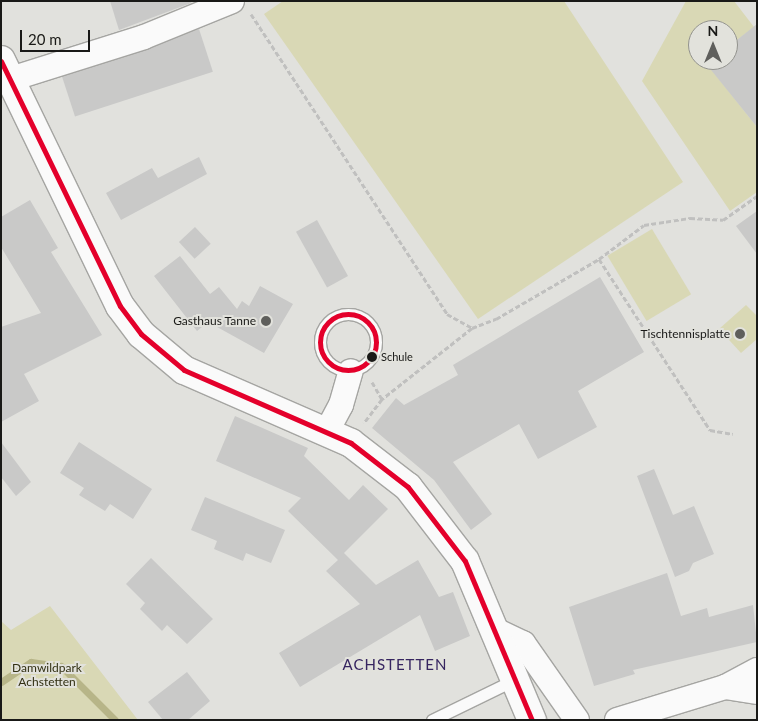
<!DOCTYPE html>
<html>
<head>
<meta charset="utf-8">
<style>
  body { margin:0 }
  #map { position:relative; width:758px; height:721px; overflow:hidden; background:#e1e1dd; font-family:Lato,sans-serif }
  div>[style] { position:absolute }
  [style*='--x'] { left:calc(var(--x)*1px); top:calc(var(--y)*1px); width:calc(var(--w)*1px); rotate:calc(var(--a)*1deg) }
  .green>* { inset:0; background:#d9d8b5; transform-origin:0 0 }
  .stream>* { height:7px; margin:-3.5px; padding:0 3.5px; transform-origin:3.5px; border-radius:3.5px; background:#b7b588 }
  .building>* { inset:0; background:#c9c9c8; transform-origin:0 0 }
  .path>* { height:3px; margin-top:-1.5px; transform-origin:0; background:repeating-linear-gradient(90deg,#c0c0bf 0 5px,transparent 0 7.5px) }
  .roads { filter:drop-shadow(1px 0 #a5a5a2) drop-shadow(-1px 0 #a5a5a2) drop-shadow(0 1px #a5a5a2) drop-shadow(0 -1px #a5a5a2) }
  .lane>* { height:11px; margin:-5.5px; padding:0 5.5px; transform-origin:5.5px; border-radius:5.5px; background:#fafafa }
  .lane>.ring { margin:-5.5px; padding:0; box-sizing:content-box; background:none; border:11px solid #fafafa; border-radius:50% }
  .street>* { height:24px; margin:-12px; padding:0 12px; transform-origin:12px; border-radius:12px; background:#fafafa }
  .secondary>* { height:28px; margin:-14px; padding:0 14px; transform-origin:14px; border-radius:14px; background:#fafafa }
  .bus-1>* { height:5px; margin:-2.5px; padding:0 2.5px; transform-origin:2.5px; border-radius:2.5px; background:#e4002b }
  .bus-1>.ring { margin:-2.5px; padding:0; box-sizing:content-box; background:none; border:5px solid #e4002b; border-radius:50% }
  .dots>* { width:14px; height:14px; translate:-50% -50%; box-sizing:border-box; border:2px solid #e2e2dc; border-radius:50% }
  span { translate:-50% -50%; white-space:nowrap; text-align:center; line-height:1.15; -webkit-text-stroke:4px #e2e2dc; paint-order:stroke }
  .bus-label { font-size:11px; color:#191917 }
  .left { translate:0 -50%; text-align:left }
  .poi-label { font-size:12px; color:#191917 }
  .right { translate:-100% -50%; text-align:right }
  .park-label { font-size:12px; color:#323013 }
  .quarter-label { font-size:15px; color:#362560; letter-spacing:1px }
  .frame { position:absolute; inset:0; border:2px solid #191917; pointer-events:none }
  .north { position:absolute; left:688px; top:20px; width:50px; height:50px; box-sizing:border-box; background:#e2e2dc; border:1px solid #92928d; border-radius:50%; rotate:0deg; font-size:14px; font-weight:700; line-height:20px; text-align:center; color:#191917 }
  .north::after { content:''; display:block; margin:auto; width:18px; height:22px; background:#5f5f5c; clip-path:polygon(50% 0,100% 100%,50% 72%,0 100%) }
  .scale { position:absolute; left:20px; top:30px; width:70px; height:22px; box-sizing:border-box; border:2px solid #191917; border-top:0; padding-left:6px; font-size:15px; line-height:18px; white-space:nowrap; color:#191917; -webkit-text-stroke:4px #e2e2dc; paint-order:stroke }
</style>
</head>
<body>
<div id="map">
  <div class="green">
    <i style="clip-path:polygon(283px 1px,564px 1px,683px 182px,478px 319px,264px 14px)"></i>
    <i style="clip-path:polygon(686px 1px,734px 1px,754px 27px,728px 47px,728px 30px,698px 30px,698px 60px,712px 60px,707px 64px,757px 127px,757px 192px,730px 211px,642px 81px)"></i>
    <i style="left:652px;top:229px;width:76px;height:52px;rotate:59deg"></i>
    <i style="clip-path:polygon(746px 305px,757px 316px,757px 339px,741px 353px,719px 329px)"></i>
    <i style="clip-path:polygon(50px 606px,138px 720px,1px 720px,1px 621px,11px 630px)"></i>
  </div>
  <div class="stream">
    <i style="--x:1;--y:682;--w:36;--a:-34"></i>
    <i style="--x:31;--y:662;--w:30;--a:8"></i>
    <i style="--x:61;--y:666;--w:76;--a:45"></i>
  </div>
  <div class="building">
    <i style="clip-path:polygon(110px 1px,190px 1px,191px 3px,119px 30px)"></i>
    <i style="clip-path:polygon(757px 24px,757px 127px,703px 60px,728px 60px,728px 47px)"></i>
    <i style="left:199px;top:29px;width:45px;height:145px;rotate:72deg"></i>
    <i style="clip-path:polygon(199px 157px,207px 174px,121px 220px,106px 193px,152px 168px,158px 178px)"></i>
    <i style="clip-path:polygon(30px 200px,58px 248px,51px 252px,102px 335px,24px 374px,39px 401px,1px 422px,1px 327px,41px 313px,1px 247px,1px 217px)"></i>
    <i style="clip-path:polygon(757px 211px,757px 254px,736px 226px)"></i>
    <i style="left:317px;top:220px;width:64px;height:24px;rotate:61deg"></i>
    <i style="left:195px;top:227px;width:23px;height:22px;rotate:47deg"></i>
    <i style="clip-path:polygon(180px 256px,210px 294px,219px 287px,237px 309px,242px 301px,249px 306px,260px 286px,293px 304px,264px 353px,208px 322px,197px 331px,154px 276px)"></i>
    <i style="clip-path:polygon(600px 277px,644px 352px,578px 391px,597px 427px,538px 459px,519px 424px,453px 462px,492px 514px,471px 530px,434px 480px,372px 428px,396px 398px,404px 405px,458px 375px,453px 365px)"></i>
    <i style="clip-path:polygon(235px 416px,308px 448px,304px 456px,349px 500px,363px 485px,388px 509px,344px 553px,376px 585px,418px 560px,439px 597px,453px 592px,470px 636px,435px 651px,420px 615px,300px 687px,279px 653px,360px 604px,326px 571px,338px 560px,288px 511px,301px 498px,216px 461px)"></i>
    <i style="clip-path:polygon(1px 442px,31px 482px,16px 496px,1px 477px)"></i>
    <i style="clip-path:polygon(79px 442px,152px 489px,133px 519px,110px 504px,105px 511px,79px 495px,84px 488px,60px 473px)"></i>
    <i style="clip-path:polygon(654px 469px,673px 515px,694px 506px,714px 554px,693px 563px,689px 571px,675px 577px,637px 476px)"></i>
    <i style="clip-path:polygon(205px 497px,285px 530px,271px 563px,246px 553px,243px 561px,214px 549px,217px 541px,191px 530px)"></i>
    <i style="clip-path:polygon(151px 558px,213px 619px,187px 644px,167px 625px,162px 631px,140px 609px,145px 603px,126px 584px)"></i>
    <i style="clip-path:polygon(667px 573px,681px 616px,707px 608px,709px 617px,753px 605px,757px 642px,633px 670px,635px 674px,594px 686px,569px 607px)"></i>
    <i style="clip-path:polygon(187px 672px,210px 701px,188px 720px,163px 720px,148px 702px)"></i>
  </div>
  <div class="path">
    <i style="--x:251;--y:14;--w:358;--a:56.8"></i>
    <i style="--x:447;--y:314;--w:29;--a:29"></i>
    <i style="--x:472;--y:328;--w:115;--a:141.7"></i>
    <i style="--x:382;--y:399;--w:30;--a:127"></i>
    <i style="--x:599;--y:259;--w:56;--a:-37.1"></i>
    <i style="--x:644;--y:225;--w:47;--a:-8.7"></i>
    <i style="--x:690;--y:218;--w:33;--a:3"></i>
    <i style="--x:723;--y:220;--w:42;--a:-35.2"></i>
    <i style="--x:472;--y:328;--w:26;--a:-21"></i>
    <i style="--x:496;--y:319;--w:119;--a:-30.2"></i>
    <i style="--x:599;--y:259;--w:204;--a:57"></i>
    <i style="--x:710;--y:430;--w:23;--a:10"></i>
    <i style="--x:372;--y:382;--w:20;--a:60"></i>
  </div>
  <div class="roads">
    <div class="lane">
      <i class="ring" style="left:320px;top:314px;width:45px;height:45px"></i>
      <i style="--x:432;--y:720;--w:93;--a:-26"></i>
    </div>
    <div class="street">
      <i style="--x:11;--y:79;--w:139;--a:-17.5"></i>
      <i style="--x:144;--y:37;--w:95;--a:-22.2"></i>
      <i style="--x:326;--y:433;--w:32;--a:-62"></i>
      <i style="--x:341;--y:405;--w:35;--a:-74"></i>
      <i style="--x:497;--y:631;--w:29;--a:25"></i>
      <i style="--x:523;--y:643;--w:94;--a:55"></i>
      <i style="--x:725;--y:687;--w:32;--a:9"></i>
      <i style="--x:617;--y:720;--w:113;--a:-17"></i>
      <i style="--x:725;--y:687;--w:36;--a:-28"></i>
    </div>
    <div class="secondary">
      <i style="--x:1;--y:60;--w:273;--a:64.2"></i>
      <i style="--x:120;--y:306;--w:35;--a:53"></i>
      <i style="--x:141;--y:334;--w:56;--a:39.9"></i>
      <i style="--x:184;--y:370;--w:182;--a:23.6"></i>
      <i style="--x:351;--y:443;--w:72;--a:37.7"></i>
      <i style="--x:408;--y:487;--w:93;--a:52.4"></i>
      <i style="--x:465;--y:561;--w:173;--a:67.2"></i>
    </div>
  </div>
  <div class="bus-1">
    <i style="--x:1;--y:61;--w:272;--a:64.1"></i>
    <i style="--x:120;--y:306;--w:35;--a:53"></i>
    <i style="--x:141;--y:334;--w:56;--a:39.9"></i>
    <i style="--x:184;--y:370;--w:182;--a:23.6"></i>
    <i style="--x:351;--y:443;--w:72;--a:37.7"></i>
    <i style="--x:408;--y:487;--w:93;--a:52.4"></i>
    <i style="--x:465;--y:561;--w:173;--a:67.2"></i>
    <i class="ring" style="left:320px;top:314px;width:51px;height:51px"></i>
  </div>
  <div class="dots">
    <i style="left:266px;top:321px;background:#5f5f5c"></i>
    <i style="left:740px;top:334px;background:#5f5f5c"></i>
    <i style="left:372px;top:357px;background:#191917"></i>
  </div>
  <div class="bus-label">
    <span class="left" style="left:381px;top:357px">Schule</span>
  </div>
  <div class="poi-label">
    <span class="right" style="left:256px;top:321px">Gasthaus Tanne</span>
    <span class="right" style="left:730px;top:334px">Tischtennisplatte</span>
  </div>
  <div class="park-label">
    <span style="left:47px;top:675px">Damwildpark<br>Achstetten</span>
  </div>
  <div class="quarter-label">
    <span style="left:395px;top:665px">ACHSTETTEN</span>
  </div>
  <div class="frame"></div>
  <div class="north">N</div>
  <div class="scale">20 m</div>
</div>
</body>
</html>
